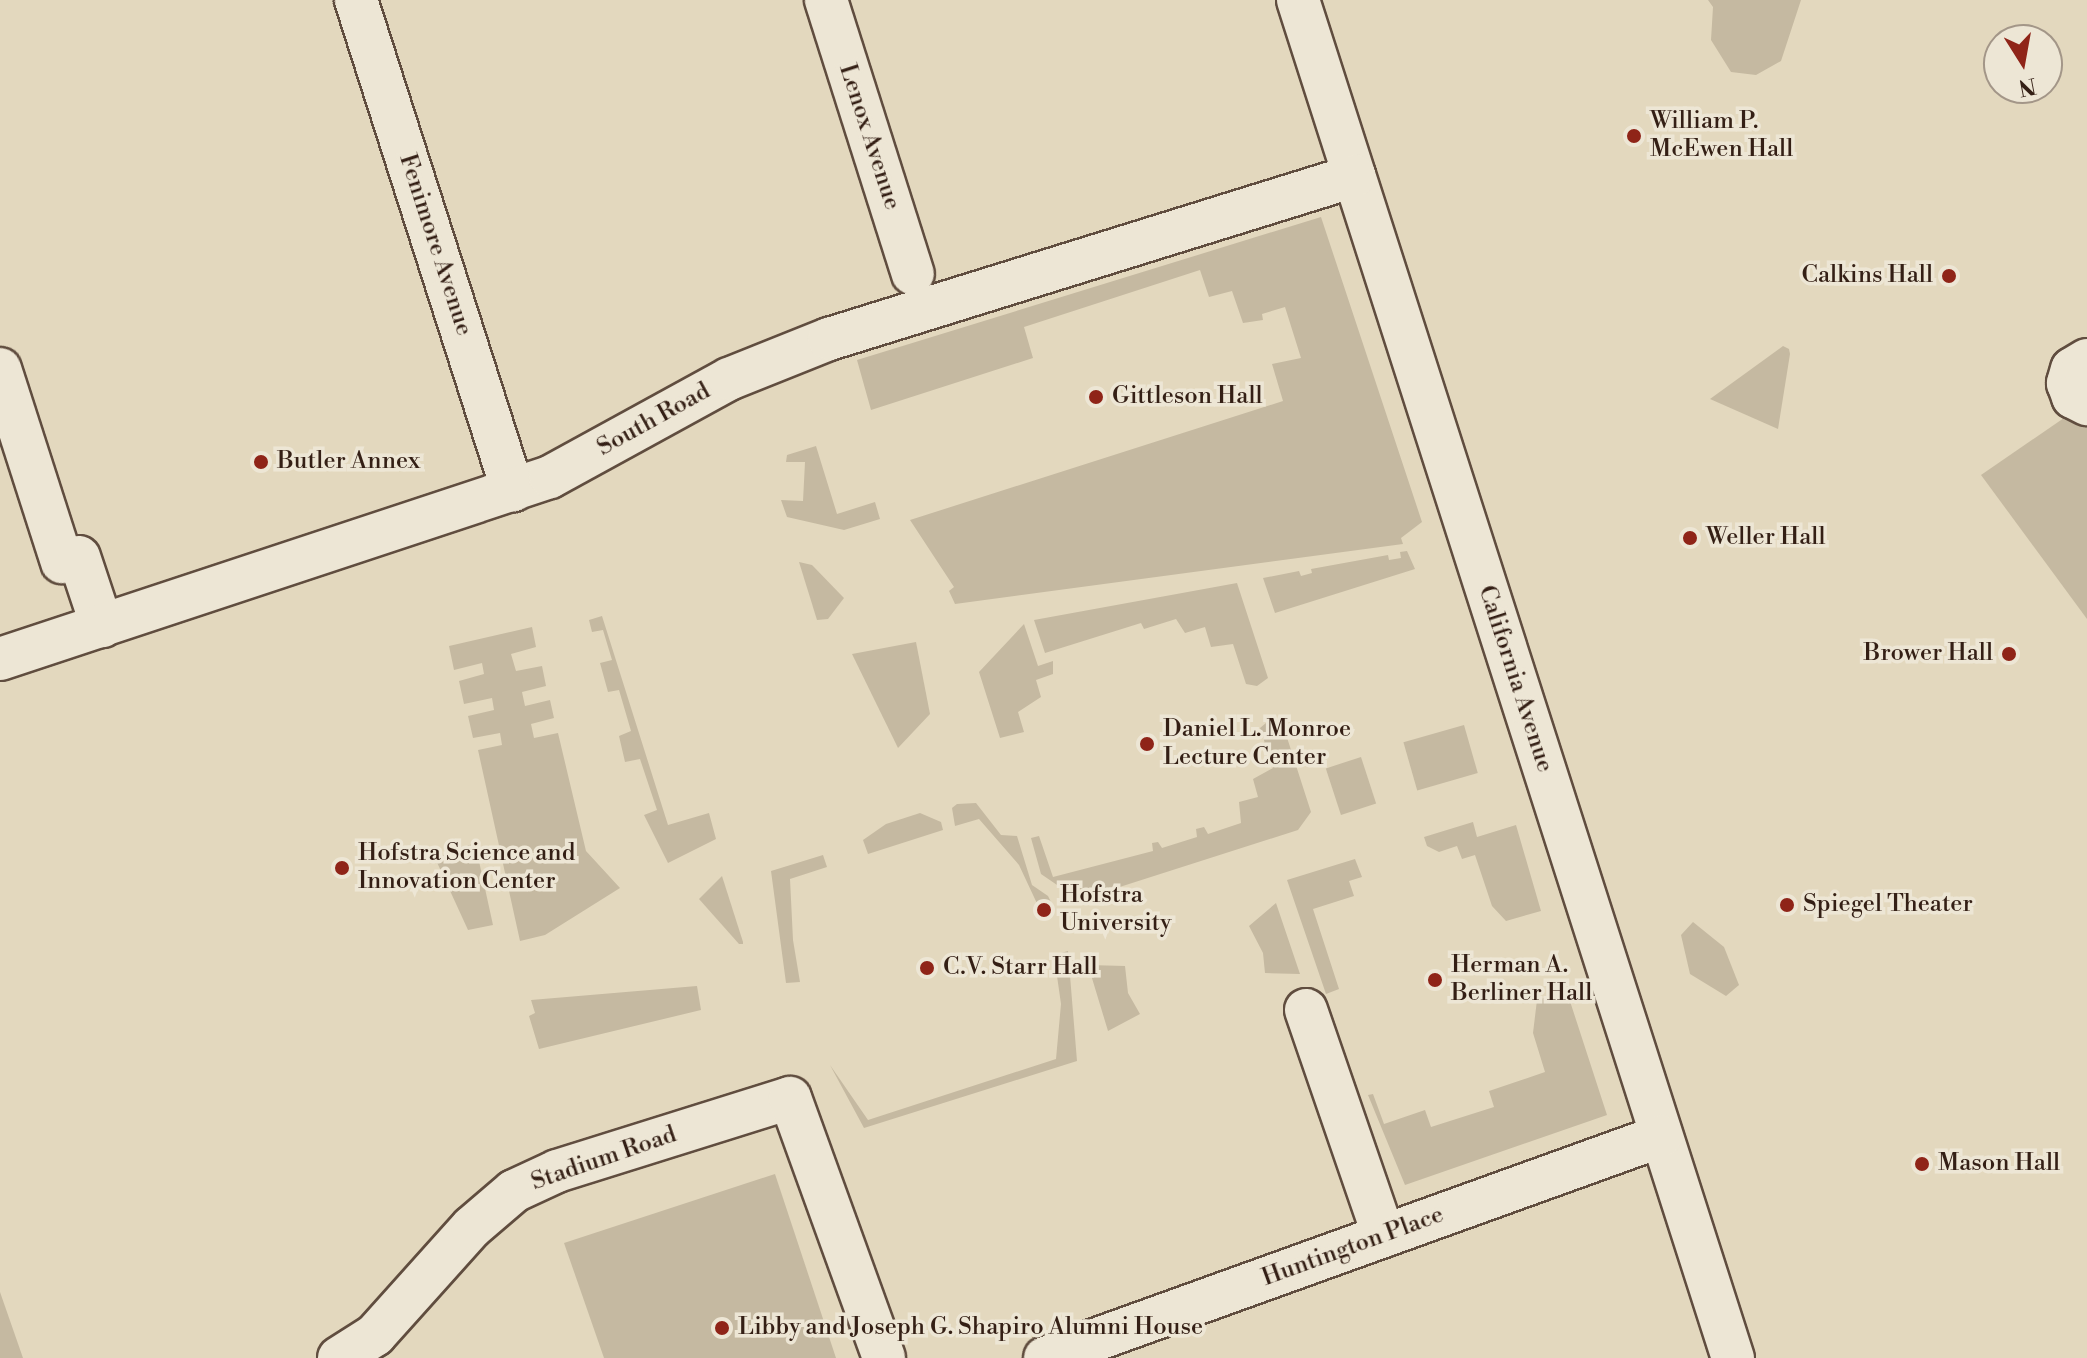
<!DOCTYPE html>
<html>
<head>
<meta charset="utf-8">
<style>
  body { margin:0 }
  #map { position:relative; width:2087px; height:1358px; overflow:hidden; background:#e3d8be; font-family:"Libre Bodoni",serif }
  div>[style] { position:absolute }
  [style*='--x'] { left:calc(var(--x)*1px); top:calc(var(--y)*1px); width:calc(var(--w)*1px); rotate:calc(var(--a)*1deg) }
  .green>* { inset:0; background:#c5b9a1; transform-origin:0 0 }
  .roads { filter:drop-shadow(2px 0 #604d3f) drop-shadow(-2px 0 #604d3f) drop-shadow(0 2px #604d3f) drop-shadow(0 -2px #604d3f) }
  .minor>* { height:42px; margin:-21px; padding:0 21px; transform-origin:21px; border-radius:21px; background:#ede6d5 }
  .dots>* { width:22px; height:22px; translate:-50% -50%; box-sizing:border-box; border:4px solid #ede6d5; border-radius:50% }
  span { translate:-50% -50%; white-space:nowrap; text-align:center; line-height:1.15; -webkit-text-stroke:7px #ede6d5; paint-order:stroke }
  .poi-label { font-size:24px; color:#341f15 }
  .left { translate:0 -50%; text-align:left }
  .right { translate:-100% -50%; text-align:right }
  .street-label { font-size:24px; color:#341f15 }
  .north { position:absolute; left:1983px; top:24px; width:80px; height:80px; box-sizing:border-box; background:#ede6d5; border:2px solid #a39688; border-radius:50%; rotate:169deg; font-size:22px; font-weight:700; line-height:32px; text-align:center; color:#341f15 }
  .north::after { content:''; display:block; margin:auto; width:28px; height:36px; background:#8f2418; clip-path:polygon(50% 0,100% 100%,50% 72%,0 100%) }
</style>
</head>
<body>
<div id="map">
  <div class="green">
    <i style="clip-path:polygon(1708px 0,1801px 0,1781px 61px,1756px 75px,1731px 72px,1711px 40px,1713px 7px)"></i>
    <i style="clip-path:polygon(1321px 217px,1422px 522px,1401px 538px,1403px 544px,955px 604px,949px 591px,954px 587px,910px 520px,1283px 401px,1272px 364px,1301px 358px,1285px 307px,1262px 314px,1263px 320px,1243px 323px,1232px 291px,1209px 297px,1200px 270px,1024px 327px,1033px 358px,871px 410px,857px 360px)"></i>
    <i style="clip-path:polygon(1783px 346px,1789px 349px,1790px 354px,1778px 429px,1710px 399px)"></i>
    <i style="clip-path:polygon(2077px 409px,2087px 409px,2087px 619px,1981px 475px)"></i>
    <i style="clip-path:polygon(816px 446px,837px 514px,875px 502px,880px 519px,844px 530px,787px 517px,781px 500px,803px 501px,805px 462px,786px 462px,787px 455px)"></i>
    <i style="clip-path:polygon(1407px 551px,1415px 569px,1275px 613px,1263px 578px,1299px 571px,1301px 576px,1312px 573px,1311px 569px,1388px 555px,1389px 560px,1401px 558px,1400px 552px)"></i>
    <i style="clip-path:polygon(799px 562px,812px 565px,844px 598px,828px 619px,817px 620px)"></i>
    <i style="clip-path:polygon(1237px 583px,1268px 678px,1257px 686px,1246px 684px,1233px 644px,1211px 647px,1205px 627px,1185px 633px,1176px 619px,1144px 629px,1141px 623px,1045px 653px,1034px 620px)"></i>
    <i style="clip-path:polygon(602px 616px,668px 825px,709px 813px,716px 839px,668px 863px,644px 815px,657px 810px,640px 759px,625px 762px,619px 736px,631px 731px,619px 690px,608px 692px,600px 663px,612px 660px,603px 630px,592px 632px,589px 620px)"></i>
    <i style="clip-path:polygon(1024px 624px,1038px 666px,1053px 661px,1053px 674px,1036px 680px,1041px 697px,1018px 712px,1024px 732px,1000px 738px,979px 672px)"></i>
    <i style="clip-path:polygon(532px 627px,536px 647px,511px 654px,516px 671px,542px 666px,546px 686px,522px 692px,525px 706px,550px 700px,554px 718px,531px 724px,534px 738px,558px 733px,586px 851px,620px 888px,545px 935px,520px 941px,478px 750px,502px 745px,500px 733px,473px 738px,468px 716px,494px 710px,492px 698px,464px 704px,459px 681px,484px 674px,482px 663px,454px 670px,449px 646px)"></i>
    <i style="clip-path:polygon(916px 642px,930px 714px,898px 748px,852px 654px)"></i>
    <i style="clip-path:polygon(1282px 722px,1311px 812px,1298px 830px,1079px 900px,1041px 874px,1031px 838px,1039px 836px,1053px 877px,1153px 851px,1152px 843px,1158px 842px,1162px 848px,1197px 837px,1196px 829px,1204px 827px,1208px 834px,1241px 823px,1239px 802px,1258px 797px,1253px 779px,1273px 768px,1260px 728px,1266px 723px)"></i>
    <i style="left:1464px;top:725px;width:50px;height:63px;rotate:74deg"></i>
    <i style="left:1361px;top:757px;width:49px;height:37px;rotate:72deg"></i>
    <i style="clip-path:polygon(976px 803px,1001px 835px,1017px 836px,1032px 885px,1048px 896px,1054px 908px,1041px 912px,1019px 865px,979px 819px,955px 826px,952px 808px,957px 804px)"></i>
    <i style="clip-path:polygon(920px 813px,941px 822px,943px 830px,868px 854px,863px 840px,886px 824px)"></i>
    <i style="clip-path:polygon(1473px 822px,1477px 837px,1516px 825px,1541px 911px,1506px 921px,1492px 906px,1475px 855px,1462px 859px,1457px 846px,1439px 852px,1427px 846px,1424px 837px)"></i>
    <i style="clip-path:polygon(475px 843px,493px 925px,468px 930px,435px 858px)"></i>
    <i style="clip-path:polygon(823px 855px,827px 867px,790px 879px,793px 940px,800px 982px,786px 983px,771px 871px)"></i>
    <i style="clip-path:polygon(1355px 859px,1362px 877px,1349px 881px,1354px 896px,1313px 909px,1339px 989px,1326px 994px,1287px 880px)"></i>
    <i style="clip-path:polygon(722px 876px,743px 942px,743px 944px,739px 944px,699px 899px)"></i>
    <i style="clip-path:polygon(1276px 903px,1300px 974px,1265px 973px,1263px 953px,1249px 926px)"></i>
    <i style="clip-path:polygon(1693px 922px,1724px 947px,1739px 985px,1726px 996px,1690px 974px,1681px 935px)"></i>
    <i style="clip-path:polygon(1068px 951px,1077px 1061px,864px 1128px,830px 1065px,868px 1120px,1056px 1059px,1061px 1004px,1054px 955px)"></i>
    <i style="clip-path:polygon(1088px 965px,1125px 966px,1128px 993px,1140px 1014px,1108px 1031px)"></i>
    <i style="clip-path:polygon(697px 986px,701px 1010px,539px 1049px,529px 1016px,535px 1013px,531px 1000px)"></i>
    <i style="clip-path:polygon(1567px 992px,1607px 1115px,1405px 1185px,1368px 1095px,1373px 1094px,1384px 1124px,1425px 1110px,1431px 1127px,1494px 1107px,1489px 1091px,1545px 1072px,1533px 1033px,1537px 1000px)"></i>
    <i style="clip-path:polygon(775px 1174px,836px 1358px,604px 1358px,564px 1243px)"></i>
    <i style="clip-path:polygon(0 1292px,23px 1358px,0 1358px)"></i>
  </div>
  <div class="roads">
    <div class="minor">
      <i style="--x:356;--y:0;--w:515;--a:72.27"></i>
      <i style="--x:826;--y:0;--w:287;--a:72.4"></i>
      <i style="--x:1298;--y:0;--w:1426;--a:72.24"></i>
      <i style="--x:2087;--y:360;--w:17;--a:149"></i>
      <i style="--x:2072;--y:369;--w:15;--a:106"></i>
      <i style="--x:2068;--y:383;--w:15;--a:70"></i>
      <i style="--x:2073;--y:397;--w:16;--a:27"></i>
      <i style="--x:0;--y:369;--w:203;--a:72.2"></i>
      <i style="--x:79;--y:557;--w:73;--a:71.6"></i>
      <i style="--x:0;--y:659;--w:579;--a:-18.31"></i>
      <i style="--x:550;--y:477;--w:204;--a:-28.7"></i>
      <i style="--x:729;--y:379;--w:108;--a:-21.8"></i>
      <i style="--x:829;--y:339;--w:550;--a:-17.25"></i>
      <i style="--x:1306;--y:1010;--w:239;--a:71"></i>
      <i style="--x:339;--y:1358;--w:43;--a:-32.6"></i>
      <i style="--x:375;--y:1335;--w:145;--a:-48.1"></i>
      <i style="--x:472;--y:1227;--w:55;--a:-40.6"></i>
      <i style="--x:514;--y:1191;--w:47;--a:-24.9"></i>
      <i style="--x:557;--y:1171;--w:244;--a:-17.4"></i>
      <i style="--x:790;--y:1098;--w:276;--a:70.1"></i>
      <i style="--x:1045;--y:1358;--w:655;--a:-19.82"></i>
    </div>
  </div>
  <div class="dots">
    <i style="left:1634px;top:136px;background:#8f2418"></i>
    <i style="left:1949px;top:276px;background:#8f2418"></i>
    <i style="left:1096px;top:397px;background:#8f2418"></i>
    <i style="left:261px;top:462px;background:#8f2418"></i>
    <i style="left:1690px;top:538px;background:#8f2418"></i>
    <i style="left:2009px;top:654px;background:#8f2418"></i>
    <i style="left:1147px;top:744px;background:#8f2418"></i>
    <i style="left:342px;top:868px;background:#8f2418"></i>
    <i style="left:1787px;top:905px;background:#8f2418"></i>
    <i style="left:1044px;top:910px;background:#8f2418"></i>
    <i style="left:927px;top:968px;background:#8f2418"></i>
    <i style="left:1435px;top:980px;background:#8f2418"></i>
    <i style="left:1922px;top:1164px;background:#8f2418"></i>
    <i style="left:722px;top:1328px;background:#8f2418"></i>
  </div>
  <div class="poi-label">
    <span class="left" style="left:1650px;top:136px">William P.<br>McEwen Hall</span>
    <span class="right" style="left:1933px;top:276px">Calkins Hall</span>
    <span class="left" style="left:1112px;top:397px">Gittleson Hall</span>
    <span class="left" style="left:277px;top:462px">Butler Annex</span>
    <span class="left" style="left:1706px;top:538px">Weller Hall</span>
    <span class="right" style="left:1993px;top:654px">Brower Hall</span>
    <span class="left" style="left:1163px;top:744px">Daniel L. Monroe<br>Lecture Center</span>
    <span class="left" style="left:358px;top:868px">Hofstra Science and<br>Innovation Center</span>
    <span class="left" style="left:1060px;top:910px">Hofstra<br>University</span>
    <span class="left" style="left:1803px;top:905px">Spiegel Theater</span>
    <span class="left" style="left:1451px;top:980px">Herman A.<br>Berliner Hall</span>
    <span class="left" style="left:943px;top:968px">C.V. Starr Hall</span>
    <span class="left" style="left:1938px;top:1164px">Mason Hall</span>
    <span class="left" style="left:738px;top:1328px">Libby and Joseph G. Shapiro Alumni House</span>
  </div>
  <div class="street-label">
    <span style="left:869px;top:137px;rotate:72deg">Lenox Avenue</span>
    <span style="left:435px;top:245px;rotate:72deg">Fenimore Avenue</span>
    <span style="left:654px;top:420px;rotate:-29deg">South Road</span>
    <span style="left:1515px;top:679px;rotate:72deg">California Avenue</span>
    <span style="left:604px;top:1159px;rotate:-19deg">Stadium Road</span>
    <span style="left:1353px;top:1247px;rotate:-20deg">Huntington Place</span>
  </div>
  <div class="north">N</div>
</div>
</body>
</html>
